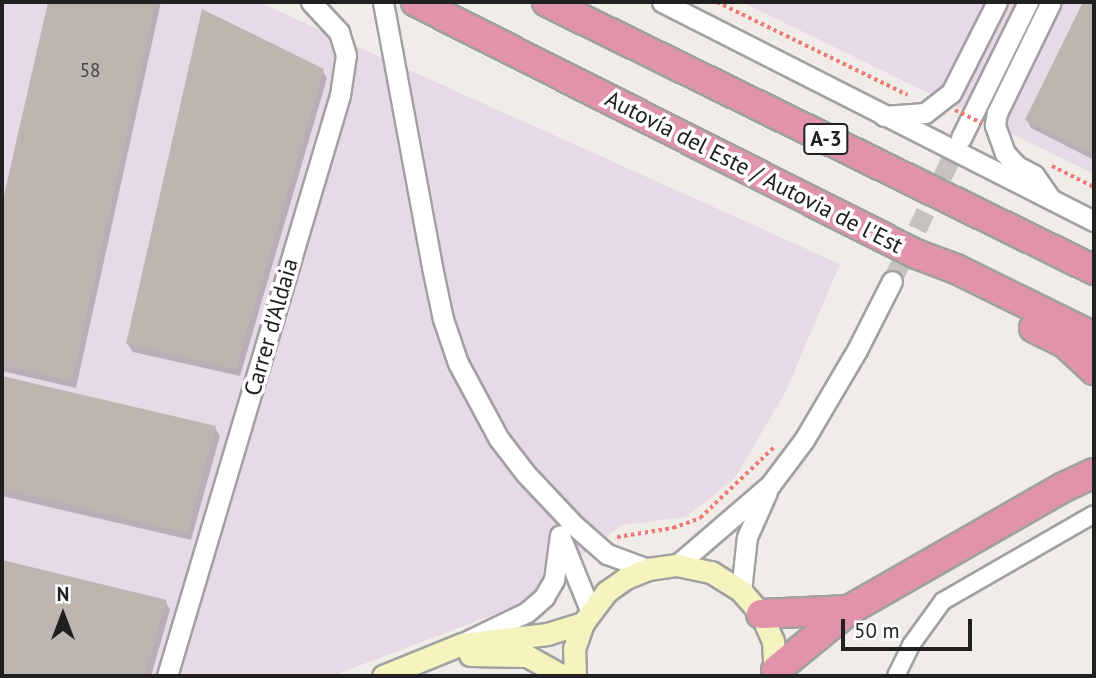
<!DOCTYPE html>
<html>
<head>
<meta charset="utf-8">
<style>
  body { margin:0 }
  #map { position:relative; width:1096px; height:678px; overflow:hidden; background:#f0ece7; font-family:"PT Sans",sans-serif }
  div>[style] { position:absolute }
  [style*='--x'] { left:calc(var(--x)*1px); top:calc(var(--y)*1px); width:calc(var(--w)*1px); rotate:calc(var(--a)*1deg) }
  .industrial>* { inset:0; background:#e8d9e7 }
  .shadow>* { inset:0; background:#0003 }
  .building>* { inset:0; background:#bdb5b0 }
  .tertiary-tunnel>* { height:19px; margin-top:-9.5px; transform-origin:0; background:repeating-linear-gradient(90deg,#c6c3bf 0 19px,transparent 0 29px) }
  .path>* { height:3.5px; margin-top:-1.75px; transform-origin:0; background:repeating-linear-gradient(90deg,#f07a77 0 3.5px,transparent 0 7px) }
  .roads { filter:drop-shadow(2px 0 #a1a1a1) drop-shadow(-2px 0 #a1a1a1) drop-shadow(0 2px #a1a1a1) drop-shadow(0 -2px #a1a1a1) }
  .minor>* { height:16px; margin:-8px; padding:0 8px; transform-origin:8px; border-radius:8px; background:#fff }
  .tertiary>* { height:19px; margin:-9.5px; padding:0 9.5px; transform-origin:9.5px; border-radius:9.5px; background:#fff }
  .secondary>* { height:21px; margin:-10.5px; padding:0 10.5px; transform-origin:10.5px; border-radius:10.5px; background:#f5f4bf }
  .motorway>* { height:28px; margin:-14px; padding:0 14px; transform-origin:14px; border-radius:14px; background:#e194a9 }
  .path-bridge>* { height:3.5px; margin-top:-1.75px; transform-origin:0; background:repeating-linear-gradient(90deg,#f07a77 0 3.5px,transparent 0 7px) }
  span { translate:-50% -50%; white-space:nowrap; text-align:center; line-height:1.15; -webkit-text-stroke:7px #fff; paint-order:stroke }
  .number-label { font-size:19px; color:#474544 }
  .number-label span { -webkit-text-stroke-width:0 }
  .shield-label span { padding:2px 5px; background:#fff; border:2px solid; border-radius:5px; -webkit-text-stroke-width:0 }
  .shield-label { font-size:21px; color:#202020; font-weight:700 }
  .street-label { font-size:23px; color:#202020 }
  .frame { position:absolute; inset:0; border:4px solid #202020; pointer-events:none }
  .north { position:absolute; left:28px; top:580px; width:70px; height:70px; -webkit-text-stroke:5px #fff; paint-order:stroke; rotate:0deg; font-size:19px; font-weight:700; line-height:28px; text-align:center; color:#202020 }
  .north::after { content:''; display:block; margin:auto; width:24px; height:32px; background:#202020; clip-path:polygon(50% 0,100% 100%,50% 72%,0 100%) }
  .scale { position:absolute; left:841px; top:619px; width:131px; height:32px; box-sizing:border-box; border:4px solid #202020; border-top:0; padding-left:9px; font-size:21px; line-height:24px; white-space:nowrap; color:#202020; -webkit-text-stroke:5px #fff; paint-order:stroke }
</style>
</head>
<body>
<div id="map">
  <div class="industrial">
    <i style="clip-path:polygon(2px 2px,258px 2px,840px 264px,786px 391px,735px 478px,686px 517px,622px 525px,514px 607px,332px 676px,2px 676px)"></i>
    <i style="clip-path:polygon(742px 2px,1094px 2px,1094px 174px,1016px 136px)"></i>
  </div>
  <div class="shadow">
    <i style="clip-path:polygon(50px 2px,161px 2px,76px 388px,2px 371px,2px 212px)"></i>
    <i style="clip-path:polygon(1085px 2px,1094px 2px,1094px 160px,1031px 128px,1027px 120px)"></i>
    <i style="clip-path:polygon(322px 70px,327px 78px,240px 376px,133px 352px,128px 344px)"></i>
    <i style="clip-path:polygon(2px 378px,215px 428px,220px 436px,191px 540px,2px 496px)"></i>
    <i style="clip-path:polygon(2px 562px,166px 602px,170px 610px,151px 676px,2px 676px)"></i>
  </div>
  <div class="building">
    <i style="clip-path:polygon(48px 2px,156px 2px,72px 381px,2px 365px,2px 204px)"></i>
    <i style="clip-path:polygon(1083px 2px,1094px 2px,1094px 155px,1025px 120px)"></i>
    <i style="clip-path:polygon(202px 9px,324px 69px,236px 369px,126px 344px)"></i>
    <i style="clip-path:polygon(2px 376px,216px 426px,187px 533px,2px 489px)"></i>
    <i style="clip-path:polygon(2px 560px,167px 600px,144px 676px,2px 676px)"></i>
  </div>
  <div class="tertiary-tunnel">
    <i style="--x:892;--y:281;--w:159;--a:-64.2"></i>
  </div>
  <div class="path">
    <i style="--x:717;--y:2;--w:212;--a:26"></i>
    <i style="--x:1052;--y:166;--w:47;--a:26.6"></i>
    <i style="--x:617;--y:537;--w:57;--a:-9.1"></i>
    <i style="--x:673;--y:528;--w:29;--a:-20"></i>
    <i style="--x:700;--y:518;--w:103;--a:-43.8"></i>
  </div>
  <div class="roads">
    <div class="minor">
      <i style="--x:896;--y:676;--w:34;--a:-64"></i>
      <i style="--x:911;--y:645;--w:54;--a:-54"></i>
      <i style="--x:943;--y:601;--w:174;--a:-29.9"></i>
    </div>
    <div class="tertiary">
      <i style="--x:383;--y:2;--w:269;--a:79.5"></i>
      <i style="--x:432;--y:267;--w:53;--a:78.1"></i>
      <i style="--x:443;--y:319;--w:46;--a:71.2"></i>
      <i style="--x:458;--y:363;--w:86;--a:61.7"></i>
      <i style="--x:499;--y:439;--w:44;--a:52.4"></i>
      <i style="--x:526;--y:474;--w:71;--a:46.7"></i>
      <i style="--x:575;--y:526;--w:43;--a:41.2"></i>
      <i style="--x:607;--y:554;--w:44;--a:20.1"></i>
      <i style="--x:662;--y:2;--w:484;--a:26.9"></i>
      <i style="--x:884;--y:116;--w:41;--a:-4.2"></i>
      <i style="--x:925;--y:113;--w:33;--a:-38"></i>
      <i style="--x:951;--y:93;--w:102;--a:-63.2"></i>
      <i style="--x:961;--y:138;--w:152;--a:-63.8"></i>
      <i style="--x:1050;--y:198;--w:28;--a:-125"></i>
      <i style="--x:1034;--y:175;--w:19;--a:-152"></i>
      <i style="--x:1017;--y:166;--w:18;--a:-133"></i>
      <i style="--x:1005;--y:153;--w:30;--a:-110"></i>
      <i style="--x:995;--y:125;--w:12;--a:-81"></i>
      <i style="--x:997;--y:113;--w:123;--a:-64.1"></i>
      <i style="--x:560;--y:536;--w:80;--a:67.9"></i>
      <i style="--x:677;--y:565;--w:123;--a:-40.7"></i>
      <i style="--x:770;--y:485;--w:56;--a:-52.9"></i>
      <i style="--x:804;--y:440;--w:104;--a:-59.5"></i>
      <i style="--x:857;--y:350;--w:77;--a:-63.1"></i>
      <i style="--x:741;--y:591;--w:54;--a:-83.7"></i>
      <i style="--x:747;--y:537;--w:49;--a:-66"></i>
      <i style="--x:465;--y:642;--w:69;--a:-25.8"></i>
      <i style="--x:527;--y:612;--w:23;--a:-41"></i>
      <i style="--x:544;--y:597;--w:20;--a:-60"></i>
      <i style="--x:554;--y:580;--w:45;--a:-82.4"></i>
      <i style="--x:167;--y:676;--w:606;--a:-73.42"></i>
      <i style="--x:340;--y:95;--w:40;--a:-81.5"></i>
      <i style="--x:346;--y:55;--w:24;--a:-107"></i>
      <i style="--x:339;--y:32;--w:41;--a:-133"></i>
    </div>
    <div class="secondary">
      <i style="--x:470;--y:655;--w:57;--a:1"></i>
      <i style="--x:527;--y:656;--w:41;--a:29.1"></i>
      <i style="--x:383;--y:676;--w:85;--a:-22.1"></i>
      <i style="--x:462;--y:644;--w:86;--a:-6.7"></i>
      <i style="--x:547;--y:634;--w:38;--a:-17"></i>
      <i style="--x:575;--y:676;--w:27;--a:-92"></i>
      <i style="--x:574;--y:649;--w:28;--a:-71"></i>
      <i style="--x:583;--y:623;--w:39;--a:-53"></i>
      <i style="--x:606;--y:592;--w:24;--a:-35"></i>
      <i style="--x:626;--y:578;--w:24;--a:-22"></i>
      <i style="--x:648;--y:569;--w:29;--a:-8"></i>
      <i style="--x:677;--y:565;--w:35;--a:12"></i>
      <i style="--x:711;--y:572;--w:36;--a:32"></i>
      <i style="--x:741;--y:591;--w:30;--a:49"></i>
      <i style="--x:761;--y:614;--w:30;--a:66"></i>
      <i style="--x:773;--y:641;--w:35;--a:87"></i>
    </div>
    <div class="motorway">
      <i style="--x:416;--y:2;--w:560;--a:26.75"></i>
      <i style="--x:916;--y:254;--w:43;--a:20.6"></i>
      <i style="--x:956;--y:269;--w:154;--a:26.2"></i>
      <i style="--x:547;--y:2;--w:609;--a:26.1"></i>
      <i style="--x:1034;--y:328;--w:34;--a:26"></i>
      <i style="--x:1065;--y:343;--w:40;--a:43"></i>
      <i style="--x:761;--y:614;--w:88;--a:-2.6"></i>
      <i style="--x:776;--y:670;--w:94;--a:-39.4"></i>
      <i style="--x:849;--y:610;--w:248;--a:-29.8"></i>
      <i style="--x:1064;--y:487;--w:33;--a:-25"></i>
    </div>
  </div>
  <div class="path-bridge">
    <i style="--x:955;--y:110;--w:30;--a:26"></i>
  </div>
  <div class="number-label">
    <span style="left:90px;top:71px">58</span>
  </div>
  <div class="shield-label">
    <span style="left:826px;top:139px">A-3</span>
  </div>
  <div class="street-label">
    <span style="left:754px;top:172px;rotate:27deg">Autovía del Este / Autovia de l'Est</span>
    <span style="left:271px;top:327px;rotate:-74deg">Carrer d'Aldaia</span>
  </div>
  <div class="frame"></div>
  <div class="north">N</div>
  <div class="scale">50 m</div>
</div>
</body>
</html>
